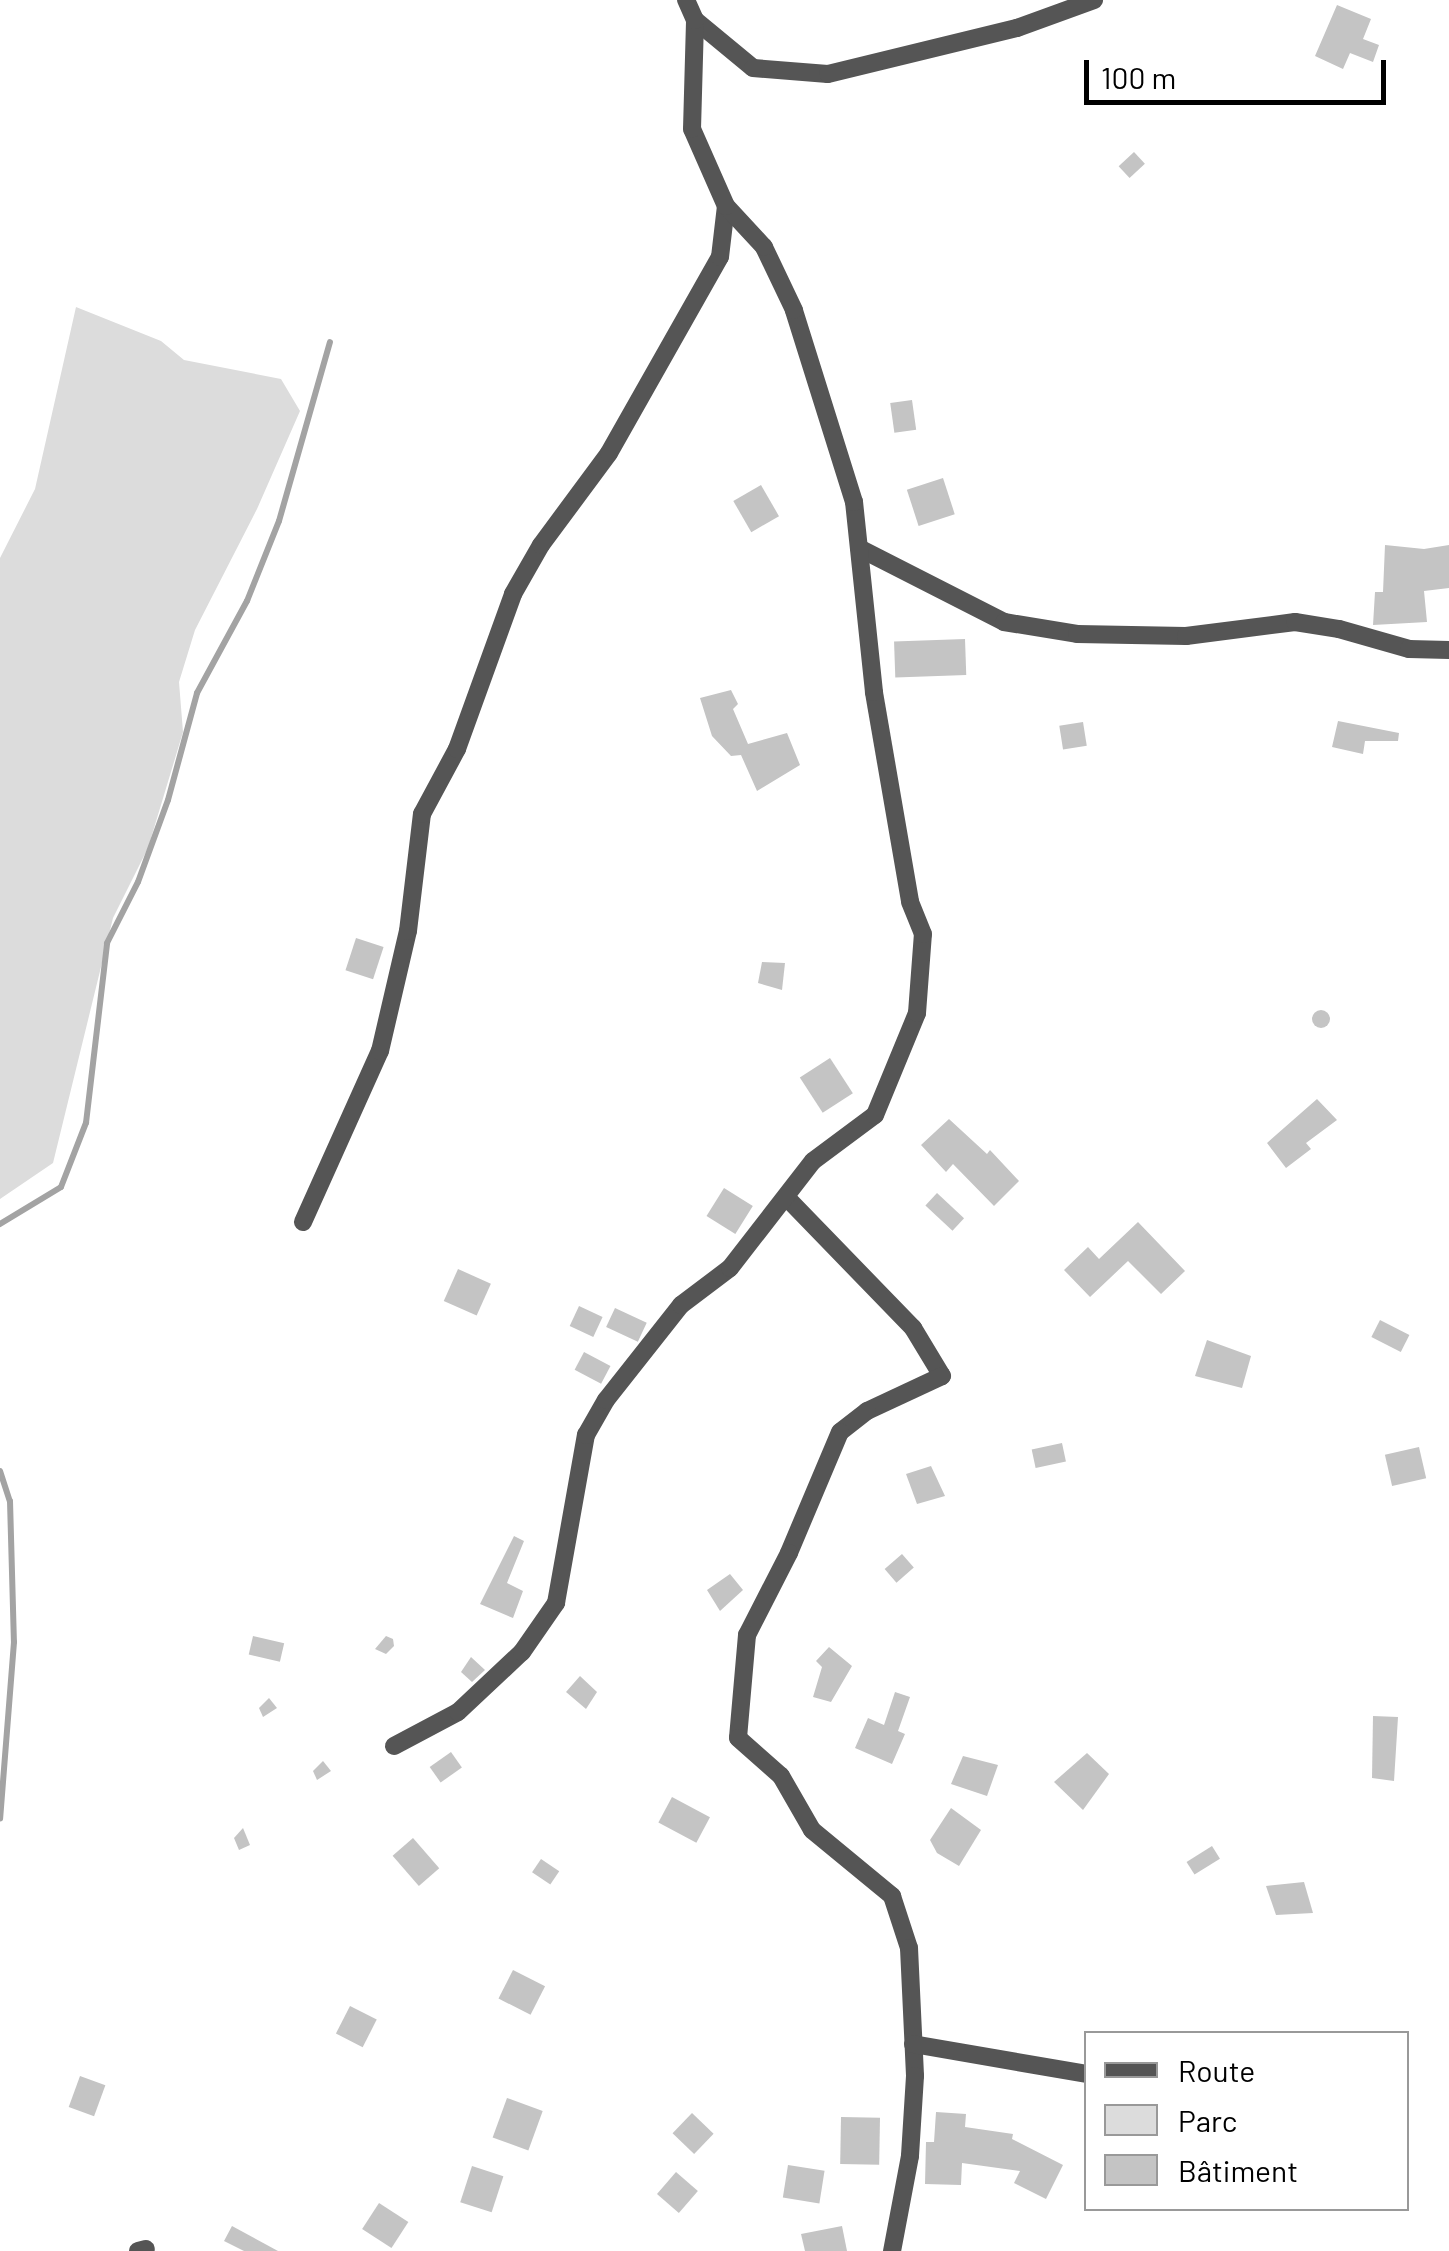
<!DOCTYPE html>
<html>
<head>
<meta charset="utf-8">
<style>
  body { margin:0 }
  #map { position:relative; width:1449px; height:2251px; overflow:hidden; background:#fff; font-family:Barlow,sans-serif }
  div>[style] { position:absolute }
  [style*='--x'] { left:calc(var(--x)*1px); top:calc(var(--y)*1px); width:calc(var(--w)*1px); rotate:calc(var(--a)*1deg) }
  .green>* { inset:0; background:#dcdcdc }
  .stream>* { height:6px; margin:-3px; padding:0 3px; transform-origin:3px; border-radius:3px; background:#a3a3a3 }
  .building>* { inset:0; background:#c4c4c4; transform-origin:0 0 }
  .round { border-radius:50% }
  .minor>* { height:18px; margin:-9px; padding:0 9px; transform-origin:9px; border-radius:9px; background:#555 }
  span { translate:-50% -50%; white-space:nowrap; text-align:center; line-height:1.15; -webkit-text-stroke:9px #fff; paint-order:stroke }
  .legend { position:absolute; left:1084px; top:2031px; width:325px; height:180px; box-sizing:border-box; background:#fff; border:2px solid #999; margin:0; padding:12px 18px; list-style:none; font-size:30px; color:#000 }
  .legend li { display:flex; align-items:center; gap:20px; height:50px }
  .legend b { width:50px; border:2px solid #999 }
  .scale { position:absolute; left:1084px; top:60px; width:302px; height:45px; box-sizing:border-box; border:5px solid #000; border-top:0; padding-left:12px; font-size:30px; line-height:35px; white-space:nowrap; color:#000; -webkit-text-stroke:8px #fff; paint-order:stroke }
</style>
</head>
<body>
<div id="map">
  <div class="green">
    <i style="clip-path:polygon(76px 307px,161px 341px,184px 360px,281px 379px,300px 411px,257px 509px,195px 630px,179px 682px,183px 732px,148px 848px,113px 918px,53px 1163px,0 1199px,0 558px,35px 489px)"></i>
  </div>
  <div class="stream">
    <i style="--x:0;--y:1224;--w:71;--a:-31.2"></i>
    <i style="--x:61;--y:1187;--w:69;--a:-68.7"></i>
    <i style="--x:86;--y:1123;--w:181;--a:-83.3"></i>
    <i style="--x:107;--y:943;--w:68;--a:-63.1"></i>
    <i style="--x:138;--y:882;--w:87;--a:-69.9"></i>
    <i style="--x:168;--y:800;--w:111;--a:-74.8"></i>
    <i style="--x:197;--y:693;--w:105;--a:-61.5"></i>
    <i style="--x:247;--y:601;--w:86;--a:-68.2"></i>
    <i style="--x:279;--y:521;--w:186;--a:-74.1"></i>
    <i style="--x:0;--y:1471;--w:32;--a:72"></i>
    <i style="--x:10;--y:1501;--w:141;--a:88.4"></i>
    <i style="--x:14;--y:1642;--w:177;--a:94.5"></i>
  </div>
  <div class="building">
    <i style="clip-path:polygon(1337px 5px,1371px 19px,1363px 39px,1379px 45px,1373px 62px,1350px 53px,1343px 69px,1315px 56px)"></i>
    <i style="left:1134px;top:152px;width:16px;height:21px;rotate:47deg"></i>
    <i style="left:912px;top:400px;width:30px;height:22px;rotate:82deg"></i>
    <i style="left:943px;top:478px;width:38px;height:38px;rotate:72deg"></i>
    <i style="left:761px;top:485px;width:36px;height:32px;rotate:60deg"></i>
    <i style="clip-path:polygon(1385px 545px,1424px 549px,1449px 545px,1449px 588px,1424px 591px,1427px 622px,1373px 625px,1375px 592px,1383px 592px)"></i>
    <i style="left:965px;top:639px;width:36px;height:71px;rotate:88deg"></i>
    <i style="clip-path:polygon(731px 690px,738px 704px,733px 709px,748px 744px,787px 733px,800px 765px,757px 791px,741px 755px,731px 756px,712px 736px,700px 698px)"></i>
    <i style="clip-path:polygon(1338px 721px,1399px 733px,1398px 741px,1365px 741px,1363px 754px,1332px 747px)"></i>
    <i style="left:1083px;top:722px;width:24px;height:24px;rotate:81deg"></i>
    <i style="left:356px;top:938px;width:29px;height:34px;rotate:18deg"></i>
    <i style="clip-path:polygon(762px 962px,785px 963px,782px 990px,758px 983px)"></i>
    <i class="round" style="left:1312px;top:1010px;width:18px;height:18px"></i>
    <i style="left:830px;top:1058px;width:42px;height:36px;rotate:57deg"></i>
    <i style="clip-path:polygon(1317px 1099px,1337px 1120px,1306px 1143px,1311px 1149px,1286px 1168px,1267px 1143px)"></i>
    <i style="clip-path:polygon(949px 1119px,987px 1154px,990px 1150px,1019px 1181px,994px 1206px,953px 1164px,946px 1172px,921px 1145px)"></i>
    <i style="left:724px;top:1188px;width:34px;height:33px;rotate:32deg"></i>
    <i style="left:937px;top:1193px;width:37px;height:17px;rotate:43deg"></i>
    <i style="clip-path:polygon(1138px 1222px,1185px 1271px,1161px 1294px,1128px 1261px,1090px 1297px,1064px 1270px,1088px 1247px,1099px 1259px)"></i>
    <i style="left:458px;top:1269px;width:36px;height:35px;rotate:24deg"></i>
    <i style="left:579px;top:1306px;width:26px;height:22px;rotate:25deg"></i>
    <i style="left:615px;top:1308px;width:35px;height:21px;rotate:25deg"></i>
    <i style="left:1380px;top:1320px;width:33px;height:19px;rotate:27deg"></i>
    <i style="clip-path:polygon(1207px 1340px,1251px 1356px,1242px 1388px,1195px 1376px)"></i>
    <i style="left:584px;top:1352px;width:30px;height:20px;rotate:28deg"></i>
    <i style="left:1062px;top:1443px;width:19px;height:31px;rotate:78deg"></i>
    <i style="left:1419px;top:1447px;width:32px;height:35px;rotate:77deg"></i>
    <i style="clip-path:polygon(931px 1466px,945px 1496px,917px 1504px,906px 1474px)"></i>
    <i style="clip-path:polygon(514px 1536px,524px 1541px,507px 1583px,523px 1591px,513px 1618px,480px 1604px)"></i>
    <i style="left:902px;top:1554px;width:18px;height:23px;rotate:49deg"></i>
    <i style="clip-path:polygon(730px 1574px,743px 1590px,720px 1611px,707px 1590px)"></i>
    <i style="left:253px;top:1636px;width:32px;height:19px;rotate:13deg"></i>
    <i style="clip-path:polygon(386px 1636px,393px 1639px,394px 1646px,386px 1654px,375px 1649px)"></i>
    <i style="clip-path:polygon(829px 1647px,852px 1666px,831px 1702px,813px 1697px,822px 1667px,816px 1661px)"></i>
    <i style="clip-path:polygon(471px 1657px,485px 1670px,472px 1682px,461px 1672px)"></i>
    <i style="clip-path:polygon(580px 1676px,597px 1692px,586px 1709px,566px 1692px)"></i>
    <i style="clip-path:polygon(895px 1692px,910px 1697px,898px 1731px,905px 1734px,892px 1764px,855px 1748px,868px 1718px,884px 1725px)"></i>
    <i style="clip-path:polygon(269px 1698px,277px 1708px,263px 1717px,259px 1708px)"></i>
    <i style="clip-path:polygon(1373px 1716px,1398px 1717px,1394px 1781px,1372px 1778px)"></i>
    <i style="left:451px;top:1752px;width:19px;height:26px;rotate:55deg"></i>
    <i style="clip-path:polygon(1087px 1753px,1109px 1774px,1083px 1810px,1054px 1782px)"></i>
    <i style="clip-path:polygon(963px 1756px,998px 1765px,987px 1796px,951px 1784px)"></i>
    <i style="clip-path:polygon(323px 1761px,331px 1771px,317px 1780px,313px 1771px)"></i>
    <i style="left:672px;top:1797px;width:43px;height:29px;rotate:28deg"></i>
    <i style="clip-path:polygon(951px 1808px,981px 1830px,959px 1866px,937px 1853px,930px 1840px)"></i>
    <i style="clip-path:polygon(243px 1828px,250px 1845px,239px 1850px,234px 1838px)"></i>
    <i style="left:413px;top:1838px;width:40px;height:27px;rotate:49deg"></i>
    <i style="left:1212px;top:1846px;width:15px;height:30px;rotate:58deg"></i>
    <i style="left:541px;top:1859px;width:22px;height:16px;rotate:34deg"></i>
    <i style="clip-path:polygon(1304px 1882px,1313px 1913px,1276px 1915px,1266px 1886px)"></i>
    <i style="left:513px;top:1970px;width:36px;height:32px;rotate:27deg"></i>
    <i style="left:350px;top:2006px;width:30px;height:31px;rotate:27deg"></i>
    <i style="left:80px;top:2076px;width:27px;height:33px;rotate:20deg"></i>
    <i style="left:507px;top:2098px;width:38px;height:42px;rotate:20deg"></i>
    <i style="clip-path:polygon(936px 2112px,966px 2114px,965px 2127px,1013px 2134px,1012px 2139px,1063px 2165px,1046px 2199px,1014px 2183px,1020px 2171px,962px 2163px,961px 2185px,925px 2184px,926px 2142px,934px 2142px)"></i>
    <i style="left:692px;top:2113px;width:30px;height:28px;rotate:44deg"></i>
    <i style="left:841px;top:2117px;width:39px;height:47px;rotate:1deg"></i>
    <i style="left:788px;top:2165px;width:37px;height:33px;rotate:9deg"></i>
    <i style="left:472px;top:2166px;width:33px;height:38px;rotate:18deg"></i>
    <i style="left:676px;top:2172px;width:29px;height:29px;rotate:41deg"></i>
    <i style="left:379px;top:2203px;width:35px;height:31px;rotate:33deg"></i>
    <i style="clip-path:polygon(232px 2226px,278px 2251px,244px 2251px,224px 2241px)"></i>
    <i style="clip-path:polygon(842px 2226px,847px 2251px,805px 2251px,801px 2234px)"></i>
  </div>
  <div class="minor">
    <i style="--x:695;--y:20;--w:75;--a:39.6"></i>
    <i style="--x:753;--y:68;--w:75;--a:4.6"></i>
    <i style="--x:828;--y:74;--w:195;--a:-13.7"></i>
    <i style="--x:1017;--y:28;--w:82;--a:-20"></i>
    <i style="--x:859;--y:548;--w:163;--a:27"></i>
    <i style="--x:1004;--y:622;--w:74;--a:9.3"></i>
    <i style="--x:1077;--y:634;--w:109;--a:1.1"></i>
    <i style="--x:1186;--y:636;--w:110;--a:-7.3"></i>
    <i style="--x:1295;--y:622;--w:45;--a:9"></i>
    <i style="--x:1339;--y:629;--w:73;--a:15.9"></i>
    <i style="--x:1409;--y:649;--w:40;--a:1.4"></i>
    <i style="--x:788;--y:1199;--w:180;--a:45.9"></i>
    <i style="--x:913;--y:1328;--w:56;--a:58.9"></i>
    <i style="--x:942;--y:1376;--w:83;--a:155"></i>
    <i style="--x:867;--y:1411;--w:34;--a:142"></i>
    <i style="--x:840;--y:1432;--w:131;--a:112.9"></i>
    <i style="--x:789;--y:1553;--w:92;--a:117.1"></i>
    <i style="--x:747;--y:1635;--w:103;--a:95"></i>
    <i style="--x:738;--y:1738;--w:57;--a:41.5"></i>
    <i style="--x:781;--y:1776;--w:62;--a:60.1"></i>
    <i style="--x:812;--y:1830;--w:104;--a:39.5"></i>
    <i style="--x:892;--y:1896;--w:55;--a:71.9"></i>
    <i style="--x:909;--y:1948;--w:128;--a:87.3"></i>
    <i style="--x:915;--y:2076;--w:80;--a:93.6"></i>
    <i style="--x:910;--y:2156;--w:97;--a:100.7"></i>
    <i style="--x:303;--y:1222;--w:188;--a:-65.8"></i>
    <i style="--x:380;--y:1051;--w:123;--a:-76.9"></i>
    <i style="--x:408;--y:931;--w:118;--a:-83.2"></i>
    <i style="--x:422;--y:814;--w:74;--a:-61.7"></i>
    <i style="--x:457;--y:749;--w:165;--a:-70.1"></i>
    <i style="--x:513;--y:594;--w:56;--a:-60.3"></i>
    <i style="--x:541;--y:545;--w:114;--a:-53.5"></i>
    <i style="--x:609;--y:453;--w:225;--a:-60.5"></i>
    <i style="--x:720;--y:257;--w:51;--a:-83.3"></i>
    <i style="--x:394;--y:1746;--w:72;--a:-28"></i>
    <i style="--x:458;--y:1712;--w:88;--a:-43.2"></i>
    <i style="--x:522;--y:1652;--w:60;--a:-55.2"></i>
    <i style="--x:556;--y:1603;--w:171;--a:-79.9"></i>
    <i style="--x:586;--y:1435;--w:40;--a:-60.3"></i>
    <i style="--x:606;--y:1400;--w:121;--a:-51.7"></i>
    <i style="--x:681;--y:1305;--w:61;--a:-37.1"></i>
    <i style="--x:730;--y:1268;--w:135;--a:-52.2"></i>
    <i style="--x:813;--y:1161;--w:77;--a:-36.6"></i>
    <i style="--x:875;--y:1115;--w:110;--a:-67.6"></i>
    <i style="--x:917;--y:1013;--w:79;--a:-85.7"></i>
    <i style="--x:923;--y:934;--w:35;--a:-112"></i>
    <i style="--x:910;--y:901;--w:212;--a:-99.8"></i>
    <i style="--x:874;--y:692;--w:191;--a:-96"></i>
    <i style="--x:854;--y:502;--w:201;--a:-107.4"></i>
    <i style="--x:794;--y:310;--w:70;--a:-115.5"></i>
    <i style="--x:764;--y:247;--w:56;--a:-132.8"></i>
    <i style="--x:726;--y:206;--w:84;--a:-113.8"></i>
    <i style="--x:692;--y:129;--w:109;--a:-88.4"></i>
    <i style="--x:695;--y:20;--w:22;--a:-114"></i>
    <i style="--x:913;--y:2044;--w:176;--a:9.8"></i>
    <i style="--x:138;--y:2251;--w:8;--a:-14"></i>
  </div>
  <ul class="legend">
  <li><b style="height:12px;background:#555"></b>Route</li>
  <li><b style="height:28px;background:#dcdcdc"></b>Parc</li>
  <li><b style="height:28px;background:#c4c4c4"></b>Bâtiment</li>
  </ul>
  <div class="scale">100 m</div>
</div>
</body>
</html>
